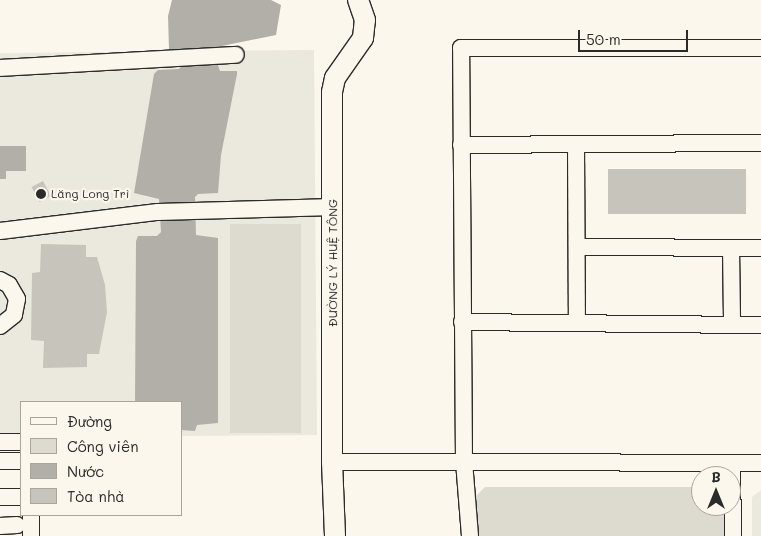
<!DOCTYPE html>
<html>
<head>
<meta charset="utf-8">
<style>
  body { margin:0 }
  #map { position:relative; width:761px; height:536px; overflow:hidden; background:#fbf7ec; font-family:Mali,sans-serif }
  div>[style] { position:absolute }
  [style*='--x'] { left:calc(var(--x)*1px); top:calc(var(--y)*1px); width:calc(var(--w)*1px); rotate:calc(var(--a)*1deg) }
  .built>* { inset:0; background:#ebe8de }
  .green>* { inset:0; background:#dddad0; transform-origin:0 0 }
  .water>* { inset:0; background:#b1afa7 }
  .building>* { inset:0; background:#c7c4bc; transform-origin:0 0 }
  .roads { filter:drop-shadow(1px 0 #2b2b2b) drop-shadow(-1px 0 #2b2b2b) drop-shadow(0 1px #2b2b2b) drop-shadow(0 -1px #2b2b2b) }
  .minor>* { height:16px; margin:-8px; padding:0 8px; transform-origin:8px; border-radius:8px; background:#fbf7ec }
  .major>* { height:20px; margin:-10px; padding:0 10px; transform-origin:10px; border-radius:10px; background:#fbf7ec }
  .dots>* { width:14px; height:14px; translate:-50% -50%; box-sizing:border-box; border:2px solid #fbf7ec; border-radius:50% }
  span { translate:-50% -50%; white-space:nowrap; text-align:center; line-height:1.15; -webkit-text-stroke:4.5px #fbf7ec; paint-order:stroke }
  .poi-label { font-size:12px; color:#2b2b2b }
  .left { translate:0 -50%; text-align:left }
  .street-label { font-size:12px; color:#2b2b2b }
  .legend { position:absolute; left:20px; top:401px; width:162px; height:115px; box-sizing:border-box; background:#fbf7ec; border:1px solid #a8a59f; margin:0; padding:6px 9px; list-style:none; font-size:15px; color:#2b2b2b }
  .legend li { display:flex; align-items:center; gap:10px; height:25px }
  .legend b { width:25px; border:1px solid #a8a59f }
  .north { position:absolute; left:691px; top:466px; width:50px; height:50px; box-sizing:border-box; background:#fbf7ec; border:1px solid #a8a59f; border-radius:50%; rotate:0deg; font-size:14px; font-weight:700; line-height:20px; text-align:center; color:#2b2b2b }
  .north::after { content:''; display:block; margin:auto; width:18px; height:22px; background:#2b2b2b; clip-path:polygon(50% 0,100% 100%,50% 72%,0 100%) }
  .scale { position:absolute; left:578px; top:30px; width:110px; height:22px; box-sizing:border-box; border:2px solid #2b2b2b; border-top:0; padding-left:6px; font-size:15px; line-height:18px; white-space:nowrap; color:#2b2b2b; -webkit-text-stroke:4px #fbf7ec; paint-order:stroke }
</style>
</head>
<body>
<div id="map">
  <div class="built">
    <i style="clip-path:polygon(314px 50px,317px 435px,181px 436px,181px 402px,21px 402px,21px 437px,0 437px,0 53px)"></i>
    <i style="clip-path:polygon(761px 490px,761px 536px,752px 536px,752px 497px)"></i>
  </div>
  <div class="green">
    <i style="left:230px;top:224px;width:71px;height:209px"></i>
    <i style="clip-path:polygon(485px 487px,701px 487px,701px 506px,726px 506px,726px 536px,478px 536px,474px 498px)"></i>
  </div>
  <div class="water">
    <i style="clip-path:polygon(172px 0,271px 0,281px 5px,276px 35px,212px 48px,220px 71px,237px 71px,237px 74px,221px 155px,218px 193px,198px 194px,195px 197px,196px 235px,218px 238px,218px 423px,197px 425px,195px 431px,181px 430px,181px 402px,135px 402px,136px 241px,138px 236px,157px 236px,161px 232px,159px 199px,134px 193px,154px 74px,158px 70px,179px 69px,183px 64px,178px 50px,169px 49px,168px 16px)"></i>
    <i style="clip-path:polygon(0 146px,26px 146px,26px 171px,6px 171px,6px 179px,0 179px)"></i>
  </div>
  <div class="building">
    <i style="left:746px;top:169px;width:45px;height:138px;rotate:90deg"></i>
    <i style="left:43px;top:181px;width:17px;height:13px;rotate:62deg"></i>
    <i style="clip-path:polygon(41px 244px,86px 245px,86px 257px,97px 257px,105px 285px,107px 312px,99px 354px,87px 354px,87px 367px,43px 368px,44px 341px,31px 340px,32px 273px,40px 272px)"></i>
  </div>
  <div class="roads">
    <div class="minor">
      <i style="--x:0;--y:68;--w:236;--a:-3.2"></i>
      <i style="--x:461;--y:145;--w:300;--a:-0.4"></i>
      <i style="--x:576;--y:145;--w:178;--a:89.7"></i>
      <i style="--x:0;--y:231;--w:159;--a:-6.9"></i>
      <i style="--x:158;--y:212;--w:176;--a:-1.6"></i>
      <i style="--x:577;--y:247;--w:184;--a:0.3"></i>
      <i style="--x:731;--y:248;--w:76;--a:89.2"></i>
      <i style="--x:0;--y:280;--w:10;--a:29"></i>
      <i style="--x:9;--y:285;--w:16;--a:60"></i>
      <i style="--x:17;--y:299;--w:16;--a:101"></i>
      <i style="--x:14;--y:315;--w:18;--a:142"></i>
      <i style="--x:462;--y:322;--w:299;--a:0.6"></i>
      <i style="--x:0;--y:442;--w:21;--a:0"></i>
      <i style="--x:0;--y:461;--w:21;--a:0"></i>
      <i style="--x:332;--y:462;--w:429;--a:0.1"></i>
      <i style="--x:732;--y:463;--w:73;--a:89.2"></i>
      <i style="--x:0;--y:497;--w:21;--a:0"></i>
      <i style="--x:31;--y:515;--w:21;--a:90"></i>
      <i style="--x:0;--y:526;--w:17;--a:-3"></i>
      <i style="--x:470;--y:536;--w:75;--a:-94.6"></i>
      <i style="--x:464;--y:461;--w:413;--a:-90.4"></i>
      <i style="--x:461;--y:48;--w:300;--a:0"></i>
    </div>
    <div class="major">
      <i style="--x:335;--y:536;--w:74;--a:-92.3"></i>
      <i style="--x:332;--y:462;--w:370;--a:-90"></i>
      <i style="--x:332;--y:92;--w:14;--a:-78"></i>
      <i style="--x:335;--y:78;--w:49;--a:-55"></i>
      <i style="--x:363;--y:38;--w:18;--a:-84"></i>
      <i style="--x:365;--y:20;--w:21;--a:-109"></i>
    </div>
  </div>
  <div class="dots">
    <i style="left:41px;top:194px;background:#2b2b2b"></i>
  </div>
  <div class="poi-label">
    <span class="left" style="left:51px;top:194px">Lăng Long Trì</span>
  </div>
  <div class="street-label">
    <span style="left:333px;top:263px;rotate:-90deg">ĐƯỜNG LÝ HUỆ TÔNG</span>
  </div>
  <ul class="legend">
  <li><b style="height:6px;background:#fbf7ec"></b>Đường</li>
  <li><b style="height:14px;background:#dddad0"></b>Công viên</li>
  <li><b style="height:14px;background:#b1afa7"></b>Nước</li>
  <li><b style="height:14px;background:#c7c4bc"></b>Tòa nhà</li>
  </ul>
  <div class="north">B</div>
  <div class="scale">50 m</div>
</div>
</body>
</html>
